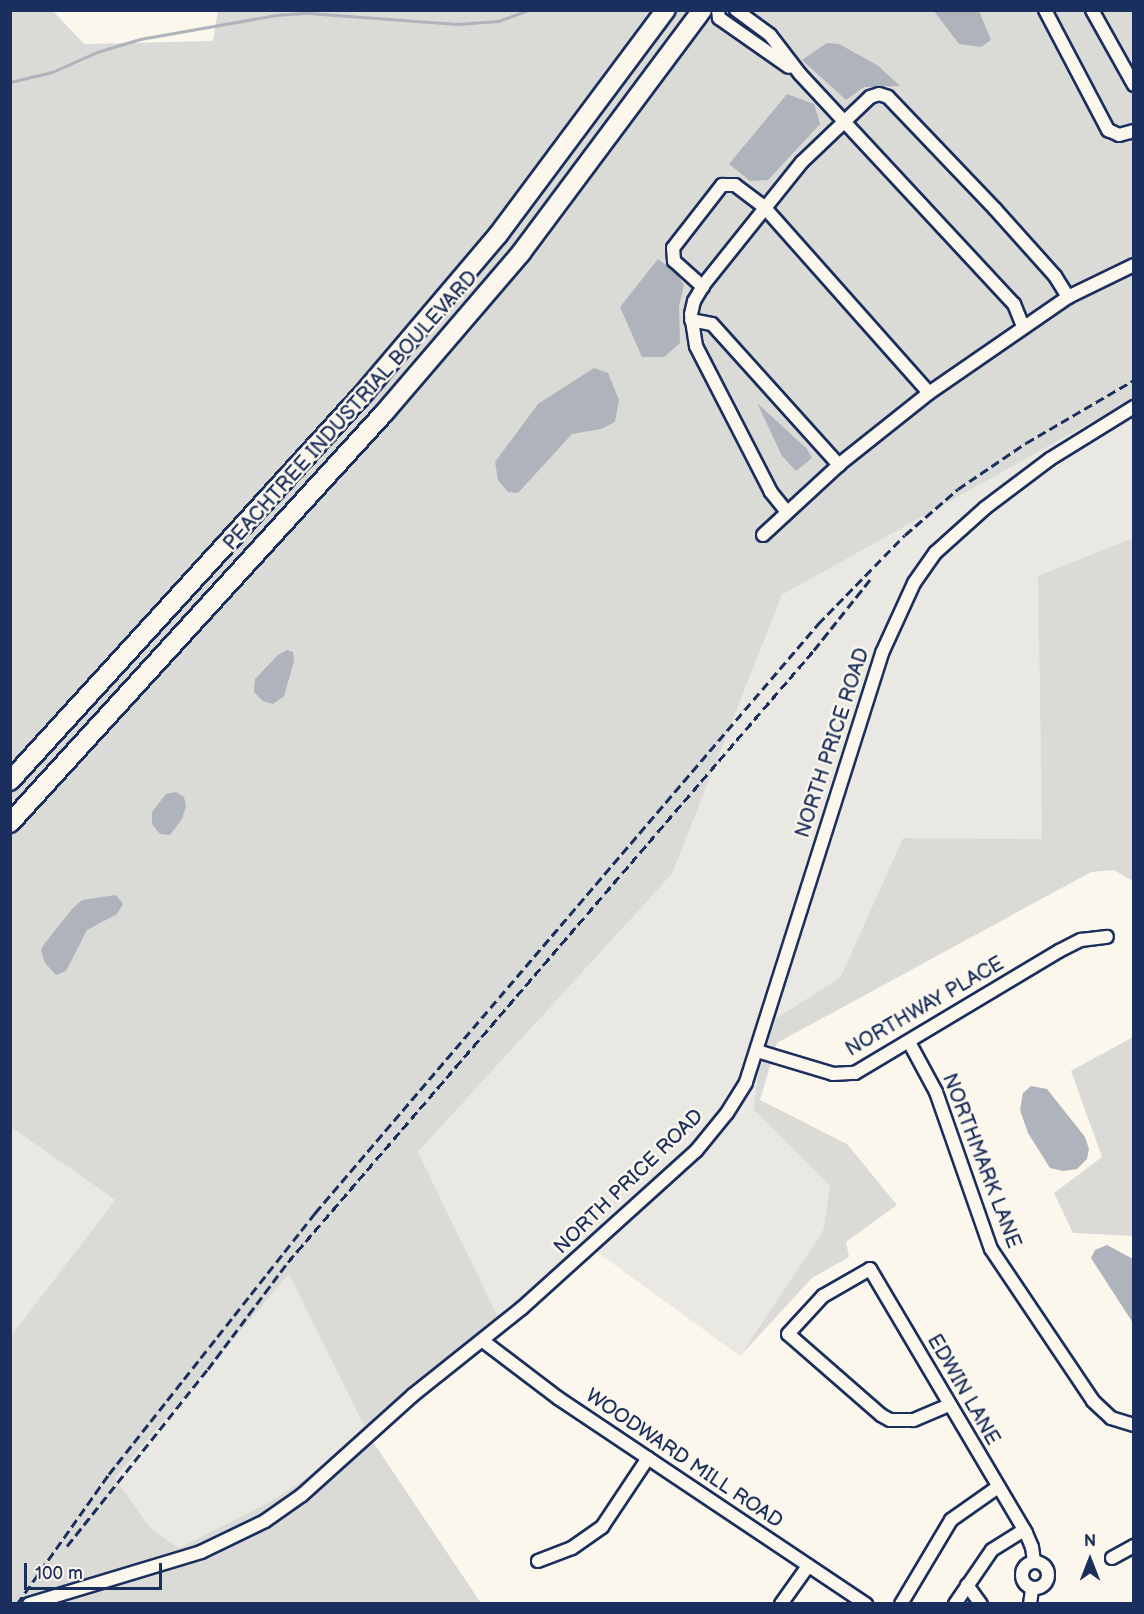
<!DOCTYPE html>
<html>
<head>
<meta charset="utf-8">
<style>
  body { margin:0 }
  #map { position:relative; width:1144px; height:1614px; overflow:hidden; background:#fbf7ec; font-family:"Balsamiq Sans",sans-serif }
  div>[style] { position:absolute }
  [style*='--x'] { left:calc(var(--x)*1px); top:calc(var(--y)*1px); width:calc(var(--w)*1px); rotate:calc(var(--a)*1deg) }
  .built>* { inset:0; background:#eae8e2 }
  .green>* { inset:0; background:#dadad7 }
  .water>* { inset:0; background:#afb3bb }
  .stream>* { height:3px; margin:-1.5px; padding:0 1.5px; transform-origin:1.5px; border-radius:1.5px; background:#afb3bb }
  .roads { filter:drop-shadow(2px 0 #1b2f5e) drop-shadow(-2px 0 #1b2f5e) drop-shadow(0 2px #1b2f5e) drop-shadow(0 -2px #1b2f5e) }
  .minor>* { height:12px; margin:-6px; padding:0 6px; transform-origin:6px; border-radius:6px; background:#fbf7ec }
  .minor>.ring { margin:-6px; padding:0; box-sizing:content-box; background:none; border:12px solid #fbf7ec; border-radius:50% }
  .highway>* { height:18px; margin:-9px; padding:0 9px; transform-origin:9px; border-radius:9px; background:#fbf7ec }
  .rail>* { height:3px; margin-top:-1.5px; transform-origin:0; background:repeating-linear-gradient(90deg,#1b2f5e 0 9px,transparent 0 13.5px) }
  span { translate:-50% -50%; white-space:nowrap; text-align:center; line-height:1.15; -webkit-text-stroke:5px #fbf7ec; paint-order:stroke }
  .street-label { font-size:20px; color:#1b2f5e }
  .frame { position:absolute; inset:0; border:12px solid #1b2f5e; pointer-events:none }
  .north { position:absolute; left:1060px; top:1530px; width:60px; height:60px; -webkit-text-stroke:4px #fbf7ec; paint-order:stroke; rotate:0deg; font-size:16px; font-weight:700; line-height:24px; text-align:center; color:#1b2f5e }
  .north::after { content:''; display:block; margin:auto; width:21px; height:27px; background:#1b2f5e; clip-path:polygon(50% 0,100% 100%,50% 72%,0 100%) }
  .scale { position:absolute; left:24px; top:1563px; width:138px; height:27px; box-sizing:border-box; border:3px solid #1b2f5e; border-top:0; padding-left:8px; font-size:18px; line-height:21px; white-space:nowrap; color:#1b2f5e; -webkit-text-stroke:4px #fbf7ec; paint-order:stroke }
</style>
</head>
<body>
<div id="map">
  <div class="built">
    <i style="clip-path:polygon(1133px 399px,1133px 538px,1038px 576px,1042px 839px,903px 838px,840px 978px,765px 1025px,753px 1109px,830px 1186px,823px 1231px,740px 1356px,593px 1249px,503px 1327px,418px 1152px,672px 874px,782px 595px)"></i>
    <i style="clip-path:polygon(11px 1127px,115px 1200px,11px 1336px)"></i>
    <i style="clip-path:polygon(289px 1274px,369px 1436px,273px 1500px,179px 1548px,151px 1529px,115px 1478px)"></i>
  </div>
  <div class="green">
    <i style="clip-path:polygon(evenodd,218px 10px,1133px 11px,1133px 399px,782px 595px,672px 874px,418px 1152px,503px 1327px,369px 1436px,481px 1603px,11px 1603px,11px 1336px,115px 1200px,11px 1127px,11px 11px,53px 11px,84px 44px,213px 41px,218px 10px,289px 1274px,369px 1436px,273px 1500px,179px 1548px,151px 1529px,115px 1478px,289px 1274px)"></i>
    <i style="clip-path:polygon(1133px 538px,1133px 881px,1114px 870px,1091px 872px,777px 1043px,760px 1100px,847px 1144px,897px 1205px,846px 1242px,849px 1257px,812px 1278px,740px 1356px,823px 1231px,830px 1186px,753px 1109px,765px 1025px,840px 978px,903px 838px,1042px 839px,1038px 576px)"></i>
    <i style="clip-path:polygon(1133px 1037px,1133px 1236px,1073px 1233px,1054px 1193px,1102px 1157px,1071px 1071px)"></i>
  </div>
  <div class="water">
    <i style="clip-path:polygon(934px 11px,979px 11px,991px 40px,981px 47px,959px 44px)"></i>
    <i style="clip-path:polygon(827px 43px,839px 44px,877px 65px,900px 86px,864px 87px,846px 100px,802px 60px)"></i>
    <i style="clip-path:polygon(787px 94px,814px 104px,820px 124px,768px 180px,750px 181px,729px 164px)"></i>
    <i style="clip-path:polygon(658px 259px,676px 273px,684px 285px,679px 306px,680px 343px,664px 357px,642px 357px,620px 307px)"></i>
    <i style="clip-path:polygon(594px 368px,608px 373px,619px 400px,615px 422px,601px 429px,572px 434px,518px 493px,508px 492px,498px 480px,495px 462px,538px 404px)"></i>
    <i style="clip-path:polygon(757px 403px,807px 449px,812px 458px,796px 471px,782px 456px)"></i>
    <i style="clip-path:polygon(287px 650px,293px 652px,294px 661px,284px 696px,273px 704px,263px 701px,254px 692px,255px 679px,278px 655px)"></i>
    <i style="clip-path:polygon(176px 792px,184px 797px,186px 806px,182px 819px,170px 835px,160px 834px,152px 824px,152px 812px,166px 794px)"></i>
    <i style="clip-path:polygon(116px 895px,123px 904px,117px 914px,87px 930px,66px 971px,56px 975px,45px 963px,41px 950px,45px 943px,73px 908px,82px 900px)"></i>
    <i style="clip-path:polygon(1031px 1086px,1047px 1089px,1085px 1137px,1089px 1149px,1087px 1159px,1077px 1169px,1063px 1171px,1050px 1168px,1028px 1133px,1020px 1110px,1023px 1093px)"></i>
    <i style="clip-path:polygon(1107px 1245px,1133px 1259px,1133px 1323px,1091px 1258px,1095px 1250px)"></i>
  </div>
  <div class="stream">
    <i style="--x:10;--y:82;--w:43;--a:-13.4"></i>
    <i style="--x:52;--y:72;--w:49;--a:-24"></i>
    <i style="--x:97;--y:52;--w:45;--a:-16.8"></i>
    <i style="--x:140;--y:39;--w:138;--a:-10"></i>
    <i style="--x:276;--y:15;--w:32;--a:-4"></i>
    <i style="--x:308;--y:13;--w:149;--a:4.2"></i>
    <i style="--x:457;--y:24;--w:41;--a:-4.2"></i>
    <i style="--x:498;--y:21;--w:33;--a:-20"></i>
  </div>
  <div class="roads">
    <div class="minor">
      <i style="--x:718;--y:10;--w:8;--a:83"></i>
      <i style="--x:719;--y:18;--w:85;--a:35"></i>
      <i style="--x:736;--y:10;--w:42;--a:36.3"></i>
      <i style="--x:770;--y:35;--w:49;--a:52.4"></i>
      <i style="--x:800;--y:74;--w:314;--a:47.1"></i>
      <i style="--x:1014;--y:304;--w:24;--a:68"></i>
      <i style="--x:1045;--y:10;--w:136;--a:62.3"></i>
      <i style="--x:1108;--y:130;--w:12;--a:24"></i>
      <i style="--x:1119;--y:135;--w:16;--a:-15"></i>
      <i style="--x:1092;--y:10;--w:86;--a:60.8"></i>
      <i style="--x:703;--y:287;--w:39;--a:-138"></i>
      <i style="--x:674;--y:261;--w:13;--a:-94"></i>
      <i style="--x:673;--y:248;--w:80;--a:-52.1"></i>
      <i style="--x:722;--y:185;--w:13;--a:0"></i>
      <i style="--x:735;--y:185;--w:38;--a:37"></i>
      <i style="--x:765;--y:208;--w:247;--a:48.4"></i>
      <i style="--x:691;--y:320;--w:21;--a:11"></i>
      <i style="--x:712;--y:324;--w:190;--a:48"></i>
      <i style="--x:787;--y:512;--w:26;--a:-129"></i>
      <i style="--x:771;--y:492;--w:164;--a:-117.2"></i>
      <i style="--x:696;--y:346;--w:32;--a:-99"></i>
      <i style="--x:691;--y:314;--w:13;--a:-77"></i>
      <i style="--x:694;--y:301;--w:21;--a:-59"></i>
      <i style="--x:705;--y:283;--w:155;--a:-51.3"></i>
      <i style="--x:802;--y:162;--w:94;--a:-43.7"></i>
      <i style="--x:870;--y:97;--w:9;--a:-18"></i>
      <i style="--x:879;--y:94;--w:9;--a:18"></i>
      <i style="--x:888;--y:97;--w:155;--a:46.3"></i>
      <i style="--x:995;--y:209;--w:90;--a:48.2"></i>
      <i style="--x:1055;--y:276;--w:25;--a:58"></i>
      <i style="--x:763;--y:535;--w:106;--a:-42.7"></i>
      <i style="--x:841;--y:463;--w:112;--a:-38.5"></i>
      <i style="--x:929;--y:393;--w:169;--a:-34.6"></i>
      <i style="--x:1068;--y:297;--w:73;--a:-25.9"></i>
      <i style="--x:909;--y:1042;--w:57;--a:61.6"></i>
      <i style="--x:936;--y:1092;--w:166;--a:70.7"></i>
      <i style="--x:991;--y:1249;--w:183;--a:56.1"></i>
      <i style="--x:1093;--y:1401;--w:25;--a:43"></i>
      <i style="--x:1111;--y:1418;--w:24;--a:17"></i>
      <i style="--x:757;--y:1051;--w:79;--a:16.8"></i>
      <i style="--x:833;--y:1074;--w:22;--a:-3"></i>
      <i style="--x:855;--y:1073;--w:238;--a:-30.9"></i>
      <i style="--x:1059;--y:951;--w:25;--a:-27"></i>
      <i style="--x:1081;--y:940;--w:26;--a:-7"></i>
      <i style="--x:483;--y:1341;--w:94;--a:37.2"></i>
      <i style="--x:558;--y:1398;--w:371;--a:33.8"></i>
      <i style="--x:949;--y:1405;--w:39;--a:157"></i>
      <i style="--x:913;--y:1420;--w:23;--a:180"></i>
      <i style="--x:890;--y:1420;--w:10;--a:-151"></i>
      <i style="--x:881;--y:1415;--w:123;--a:-138.9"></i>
      <i style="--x:788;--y:1334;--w:52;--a:-47.4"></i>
      <i style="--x:823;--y:1296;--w:54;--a:-29.9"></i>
      <i style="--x:870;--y:1269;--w:307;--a:59.4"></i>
      <i style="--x:1026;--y:1533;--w:15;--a:67"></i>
      <i style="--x:1032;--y:1547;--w:15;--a:82"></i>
      <i style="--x:1112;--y:1558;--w:25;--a:-29"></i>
      <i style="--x:538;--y:1561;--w:36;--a:-21"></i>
      <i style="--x:572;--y:1548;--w:37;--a:-35"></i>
      <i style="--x:602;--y:1527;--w:83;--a:-56.3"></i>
      <i class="ring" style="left:1022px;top:1562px;width:14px;height:14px"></i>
      <i style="--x:967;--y:1585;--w:24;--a:54"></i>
      <i style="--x:29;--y:1604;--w:180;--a:-16.8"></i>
      <i style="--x:201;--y:1552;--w:71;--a:-25.8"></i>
      <i style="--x:265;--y:1521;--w:45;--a:-35.1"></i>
      <i style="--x:302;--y:1495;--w:149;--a:-42"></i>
      <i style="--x:413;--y:1395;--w:139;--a:-38.6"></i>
      <i style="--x:522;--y:1308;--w:234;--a:-42.1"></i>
      <i style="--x:696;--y:1151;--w:49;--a:-50.8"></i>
      <i style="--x:727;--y:1113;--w:36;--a:-58"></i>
      <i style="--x:746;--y:1082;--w:450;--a:-72.4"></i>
      <i style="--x:882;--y:653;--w:77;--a:-65.4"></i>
      <i style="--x:914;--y:583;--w:37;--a:-55"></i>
      <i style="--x:935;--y:553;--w:67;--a:-42"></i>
      <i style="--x:985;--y:508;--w:81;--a:-37"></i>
      <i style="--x:1050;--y:459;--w:99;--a:-31.8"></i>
      <i style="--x:781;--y:1604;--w:47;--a:-54.6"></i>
      <i style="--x:901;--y:1604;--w:98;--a:-59.2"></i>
      <i style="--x:951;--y:1520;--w:57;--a:-35.1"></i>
      <i style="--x:955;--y:1604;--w:65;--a:-55.6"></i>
      <i style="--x:992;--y:1550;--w:38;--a:-32"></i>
      <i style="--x:1030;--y:1604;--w:15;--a:-82"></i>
    </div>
    <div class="highway">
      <i style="--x:10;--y:781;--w:524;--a:-47.63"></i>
      <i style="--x:363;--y:394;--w:209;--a:-49.7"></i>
      <i style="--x:498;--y:235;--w:281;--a:-53.3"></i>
      <i style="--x:10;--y:823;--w:555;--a:-47.63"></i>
      <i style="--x:384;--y:413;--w:211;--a:-49.4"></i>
      <i style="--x:521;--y:253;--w:303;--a:-53.3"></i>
    </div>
  </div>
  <div class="rail">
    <i style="--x:67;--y:1546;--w:226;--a:-51.5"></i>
    <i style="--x:208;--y:1369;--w:134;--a:-53.2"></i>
    <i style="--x:288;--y:1262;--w:807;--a:-49.32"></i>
    <i style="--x:814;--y:650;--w:93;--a:-51.5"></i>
    <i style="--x:17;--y:1604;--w:159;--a:-54.7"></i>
    <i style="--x:109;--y:1474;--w:333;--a:-51.7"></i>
    <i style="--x:315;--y:1213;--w:775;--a:-49.5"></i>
    <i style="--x:818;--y:624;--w:124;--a:-45.7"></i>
    <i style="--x:905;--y:535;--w:70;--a:-41"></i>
    <i style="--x:958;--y:489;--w:82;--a:-34.1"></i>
    <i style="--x:1026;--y:443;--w:125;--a:-30.3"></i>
  </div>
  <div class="street-label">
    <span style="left:351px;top:411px;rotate:-48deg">PEACHTREE INDUSTRIAL BOULEVARD</span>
    <span style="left:833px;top:743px;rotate:-72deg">NORTH PRICE ROAD</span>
    <span style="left:925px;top:1007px;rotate:-30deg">NORTHWAY PLACE</span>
    <span style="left:981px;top:1161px;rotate:69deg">NORTHMARK LANE</span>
    <span style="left:629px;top:1182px;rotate:-44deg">NORTH PRICE ROAD</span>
    <span style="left:963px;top:1390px;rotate:60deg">EDWIN LANE</span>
    <span style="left:684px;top:1459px;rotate:34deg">WOODWARD MILL ROAD</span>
  </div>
  <div class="frame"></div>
  <div class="north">N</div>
  <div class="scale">100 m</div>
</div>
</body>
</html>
